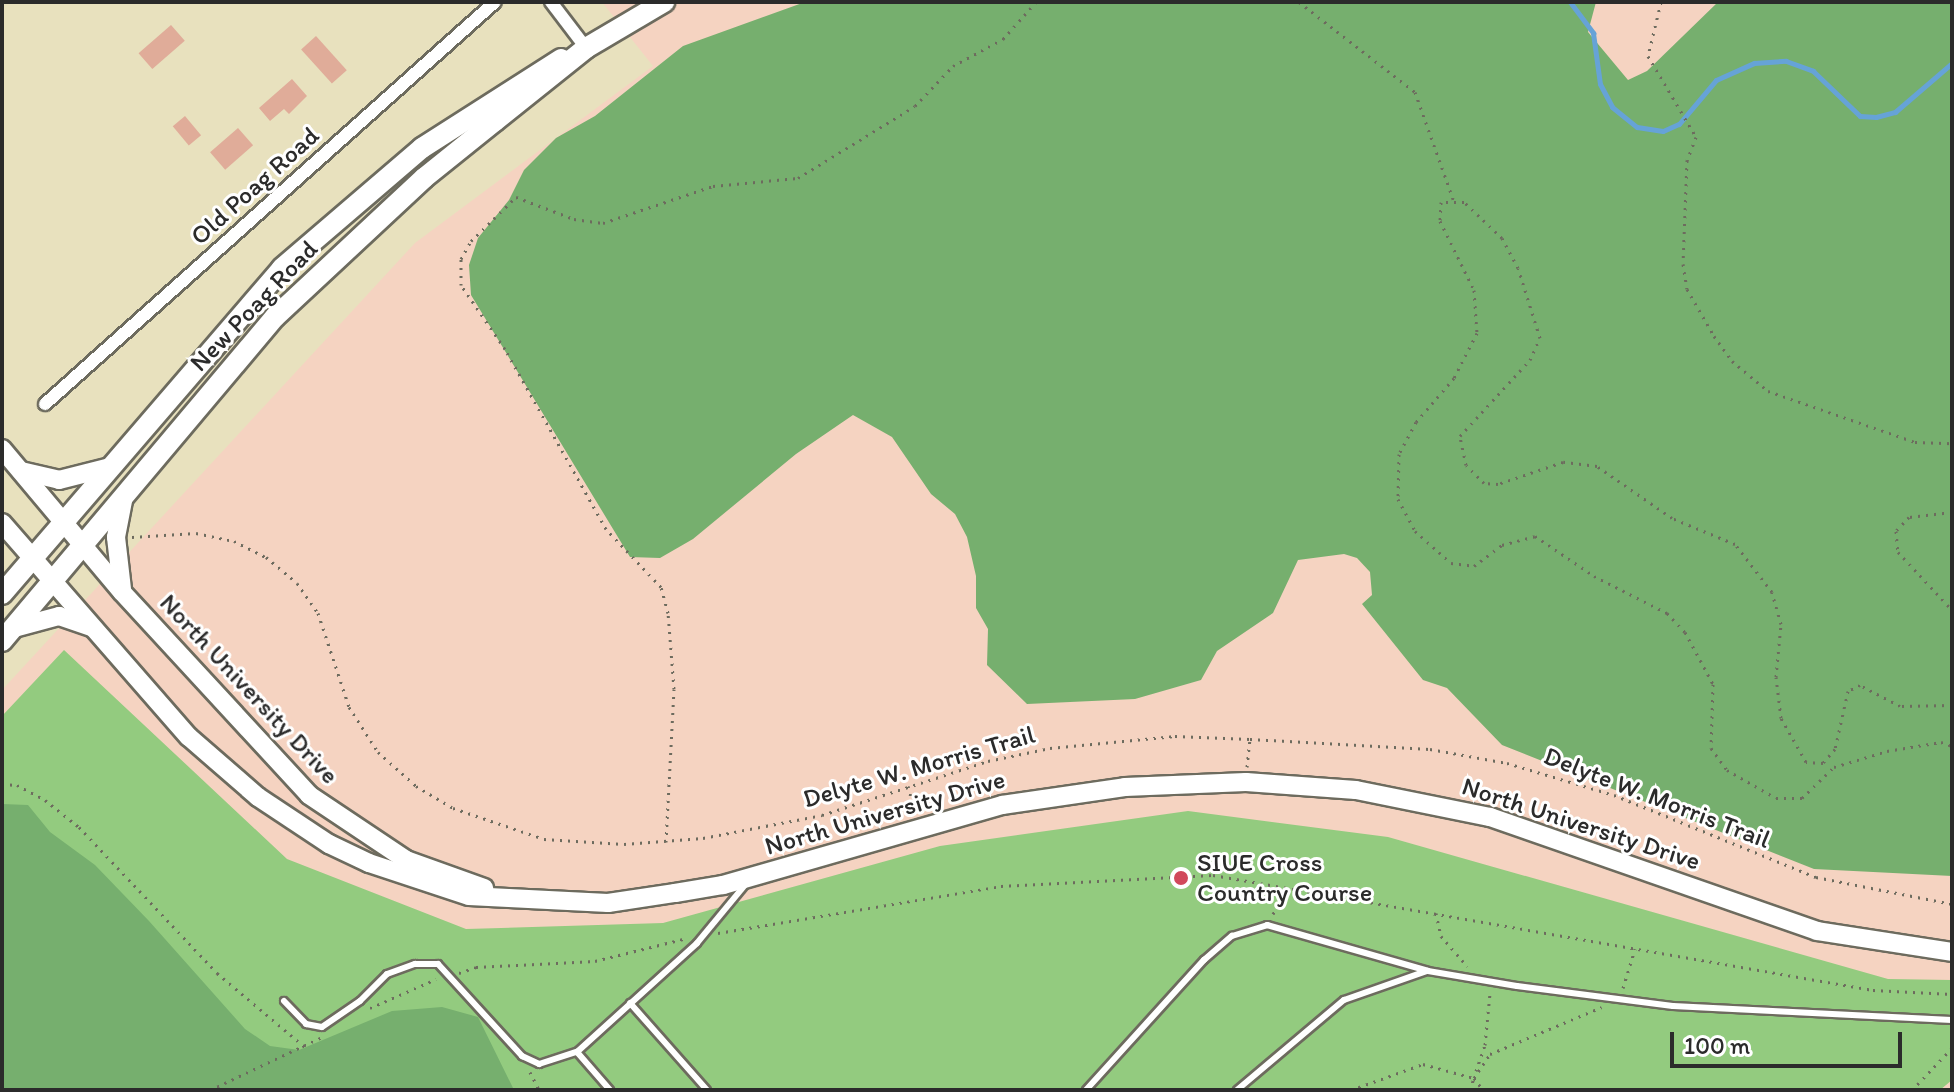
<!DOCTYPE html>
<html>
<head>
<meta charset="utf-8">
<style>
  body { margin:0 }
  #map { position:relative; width:1954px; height:1092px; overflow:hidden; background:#e8e1be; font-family:Itim,sans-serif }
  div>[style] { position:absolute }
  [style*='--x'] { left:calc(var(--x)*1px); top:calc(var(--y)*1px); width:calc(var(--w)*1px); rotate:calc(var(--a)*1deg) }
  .built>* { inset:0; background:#f5d3c1 }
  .green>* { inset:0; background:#93cb7f }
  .forest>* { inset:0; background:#76af6e }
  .stream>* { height:5px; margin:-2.5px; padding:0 2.5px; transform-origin:2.5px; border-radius:2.5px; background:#66a3d7 }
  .building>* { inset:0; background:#e0ac99; transform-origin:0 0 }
  .path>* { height:3px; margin-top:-1.5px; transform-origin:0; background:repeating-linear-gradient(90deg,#6d6b5e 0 2px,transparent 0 8px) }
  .roads { filter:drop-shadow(2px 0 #6d6b5e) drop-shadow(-2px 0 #6d6b5e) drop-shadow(0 2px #6d6b5e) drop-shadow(0 -2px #6d6b5e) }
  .lane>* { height:6px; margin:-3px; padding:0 3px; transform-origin:3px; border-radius:3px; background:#fff }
  .street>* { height:12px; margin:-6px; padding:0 6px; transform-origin:6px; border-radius:6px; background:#fff }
  .secondary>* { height:18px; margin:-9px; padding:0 9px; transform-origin:9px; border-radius:9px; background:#fff }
  .primary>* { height:20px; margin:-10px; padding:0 10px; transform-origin:10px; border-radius:10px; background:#fff }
  .dots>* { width:22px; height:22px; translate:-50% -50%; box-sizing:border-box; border:4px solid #fff; border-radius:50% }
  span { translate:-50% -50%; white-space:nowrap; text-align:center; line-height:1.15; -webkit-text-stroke:6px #fff; paint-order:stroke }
  .street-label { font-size:26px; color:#2b2b2b }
  .poi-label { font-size:26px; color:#2b2b2b }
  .left { translate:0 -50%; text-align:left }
  .frame { position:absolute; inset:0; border:4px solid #2b2b2b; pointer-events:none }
  .scale { position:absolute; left:1670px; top:1032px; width:232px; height:36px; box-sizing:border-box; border:4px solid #2b2b2b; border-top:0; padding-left:10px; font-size:24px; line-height:28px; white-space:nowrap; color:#2b2b2b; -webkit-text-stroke:6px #fff; paint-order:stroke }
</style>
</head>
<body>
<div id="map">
  <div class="built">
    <i style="clip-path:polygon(602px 2px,1952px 2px,1952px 1090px,2px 1090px,2px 690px,415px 243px,653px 66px)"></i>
  </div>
  <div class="green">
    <i style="clip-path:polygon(64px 650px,287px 859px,466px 929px,663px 923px,940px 846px,1188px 811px,1388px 837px,1888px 979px,1952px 980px,1952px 1080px,1940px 1090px,2px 1090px,2px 716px)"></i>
  </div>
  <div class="forest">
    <i style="clip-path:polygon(805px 2px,1596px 2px,1588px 32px,1628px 80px,1647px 71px,1718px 2px,1952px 2px,1952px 876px,1814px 869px,1502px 745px,1447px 688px,1423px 680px,1362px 604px,1372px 595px,1370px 572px,1357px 558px,1344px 554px,1298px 560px,1273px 613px,1217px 651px,1201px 680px,1135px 699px,1027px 704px,987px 665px,988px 629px,976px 608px,976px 576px,967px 537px,955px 514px,931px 494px,892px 437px,853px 415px,796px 454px,693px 539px,660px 558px,630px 557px,471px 295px,469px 265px,478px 238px,509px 200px,524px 170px,556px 138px,595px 116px,683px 46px)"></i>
    <i style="clip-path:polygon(2px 804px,28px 805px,50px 832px,95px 865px,149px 921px,245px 1029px,270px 1046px,299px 1050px,392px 1011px,442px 1007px,478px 1017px,514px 1090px,2px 1090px)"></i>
  </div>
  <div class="stream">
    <i style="--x:1570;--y:2;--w:39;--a:53"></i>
    <i style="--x:1593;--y:33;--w:51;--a:82.2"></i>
    <i style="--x:1600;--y:84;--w:26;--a:62"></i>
    <i style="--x:1612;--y:107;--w:32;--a:39"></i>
    <i style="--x:1637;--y:127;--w:26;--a:9"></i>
    <i style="--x:1663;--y:131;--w:17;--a:-24"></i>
    <i style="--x:1679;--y:124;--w:57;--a:-49.9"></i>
    <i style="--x:1716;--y:80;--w:42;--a:-24.1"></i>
    <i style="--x:1754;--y:63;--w:32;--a:-4"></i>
    <i style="--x:1786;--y:61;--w:29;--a:20"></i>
    <i style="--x:1813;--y:71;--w:65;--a:43.8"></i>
    <i style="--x:1860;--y:116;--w:16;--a:4"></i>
    <i style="--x:1876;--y:117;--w:20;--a:-15"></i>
    <i style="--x:1895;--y:112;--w:75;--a:-40.7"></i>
  </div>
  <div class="building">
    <i style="left:171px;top:25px;width:21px;height:43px;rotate:49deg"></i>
    <i style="left:316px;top:36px;width:46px;height:20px;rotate:48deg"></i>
    <i style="clip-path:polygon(292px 79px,307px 96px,289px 114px,284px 109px,270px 121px,259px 108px)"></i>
    <i style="left:185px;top:116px;width:25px;height:16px;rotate:50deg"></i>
    <i style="left:238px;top:128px;width:23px;height:37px;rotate:49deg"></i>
  </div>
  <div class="path">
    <i style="--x:1299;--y:2;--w:147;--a:37.8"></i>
    <i style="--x:1415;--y:92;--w:114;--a:70.4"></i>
    <i style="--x:1661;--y:2;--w:56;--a:103.5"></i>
    <i style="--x:1648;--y:56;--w:94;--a:59.3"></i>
    <i style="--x:1696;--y:137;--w:25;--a:111"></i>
    <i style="--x:1687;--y:160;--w:104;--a:92.2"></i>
    <i style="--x:1683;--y:264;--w:25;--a:81"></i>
    <i style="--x:1687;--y:289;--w:54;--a:60.1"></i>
    <i style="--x:1714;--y:336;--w:31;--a:54"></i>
    <i style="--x:1732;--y:361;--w:47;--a:39.8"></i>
    <i style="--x:1768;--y:391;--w:156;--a:19.1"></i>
    <i style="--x:1915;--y:442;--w:37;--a:2"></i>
    <i style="--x:1952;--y:512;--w:43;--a:173.4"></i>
    <i style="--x:1909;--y:517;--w:19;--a:133"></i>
    <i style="--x:1896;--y:531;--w:21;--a:85"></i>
    <i style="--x:1898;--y:552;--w:79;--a:47"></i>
    <i style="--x:132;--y:537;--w:64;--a:-3.6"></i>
    <i style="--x:196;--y:533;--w:39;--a:12"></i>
    <i style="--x:234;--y:541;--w:36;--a:27"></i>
    <i style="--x:266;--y:557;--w:40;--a:40"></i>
    <i style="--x:297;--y:583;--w:37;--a:55"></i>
    <i style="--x:318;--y:613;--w:99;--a:71.7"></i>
    <i style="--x:349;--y:707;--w:54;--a:57.2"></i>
    <i style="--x:378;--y:752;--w:51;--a:41.8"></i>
    <i style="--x:416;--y:786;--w:43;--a:30.7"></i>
    <i style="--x:453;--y:808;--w:96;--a:18.8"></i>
    <i style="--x:544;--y:839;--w:80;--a:3.6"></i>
    <i style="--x:624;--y:844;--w:79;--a:-4.3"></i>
    <i style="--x:703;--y:838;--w:121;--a:-10.9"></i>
    <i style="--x:822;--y:815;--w:175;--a:-18"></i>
    <i style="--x:988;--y:761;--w:63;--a:-11.8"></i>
    <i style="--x:1050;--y:748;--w:126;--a:-5.5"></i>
    <i style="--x:1175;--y:736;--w:75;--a:2.3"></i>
    <i style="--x:1250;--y:739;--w:180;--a:3.2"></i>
    <i style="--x:1430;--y:749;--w:78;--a:10.3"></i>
    <i style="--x:1507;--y:763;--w:112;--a:16.7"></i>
    <i style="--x:1614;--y:795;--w:218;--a:22.1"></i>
    <i style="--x:1816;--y:877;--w:139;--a:11.2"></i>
    <i style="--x:1952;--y:705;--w:52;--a:178.9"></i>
    <i style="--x:1900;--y:706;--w:45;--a:-152.3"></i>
    <i style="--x:1860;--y:685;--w:13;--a:153"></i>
    <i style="--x:1848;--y:691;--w:59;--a:102.6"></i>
    <i style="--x:1835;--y:749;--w:18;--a:131"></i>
    <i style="--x:1823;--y:763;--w:17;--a:-177"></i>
    <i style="--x:1806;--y:762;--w:51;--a:-119.6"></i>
    <i style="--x:1781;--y:718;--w:41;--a:-97"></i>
    <i style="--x:1776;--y:677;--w:53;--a:-84.6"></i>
    <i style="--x:1781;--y:624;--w:33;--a:-106"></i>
    <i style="--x:1772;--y:592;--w:61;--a:-127.6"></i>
    <i style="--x:1735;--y:544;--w:68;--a:-157.6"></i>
    <i style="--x:1672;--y:518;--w:91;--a:-145.3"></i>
    <i style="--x:1597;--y:466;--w:34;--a:-173"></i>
    <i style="--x:1563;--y:462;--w:69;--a:161.3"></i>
    <i style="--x:1498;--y:484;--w:14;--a:-176"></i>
    <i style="--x:1484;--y:483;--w:25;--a:-135"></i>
    <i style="--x:1466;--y:465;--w:30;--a:-102"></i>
    <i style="--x:1460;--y:436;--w:103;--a:-47.4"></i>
    <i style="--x:1530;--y:360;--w:24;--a:-66"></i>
    <i style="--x:1540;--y:338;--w:73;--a:-107.4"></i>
    <i style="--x:1518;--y:268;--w:34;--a:-118"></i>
    <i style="--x:1502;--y:238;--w:52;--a:-136.5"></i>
    <i style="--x:1464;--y:202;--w:23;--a:180"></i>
    <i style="--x:1441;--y:202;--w:19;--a:93"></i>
    <i style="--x:1440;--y:221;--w:77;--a:63.8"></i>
    <i style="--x:1474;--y:290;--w:43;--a:86"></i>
    <i style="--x:1477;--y:333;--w:51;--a:117.1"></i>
    <i style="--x:1454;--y:378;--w:58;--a:130.8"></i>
    <i style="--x:1416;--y:422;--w:36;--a:118"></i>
    <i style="--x:1399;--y:454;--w:45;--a:91.3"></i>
    <i style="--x:1398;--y:499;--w:36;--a:62"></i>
    <i style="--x:1415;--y:531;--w:48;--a:41.6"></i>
    <i style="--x:1451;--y:563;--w:23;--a:7"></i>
    <i style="--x:1474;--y:566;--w:35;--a:-37"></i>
    <i style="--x:1502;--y:545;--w:34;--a:-15"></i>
    <i style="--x:1535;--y:536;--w:71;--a:34.1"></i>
    <i style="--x:1594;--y:576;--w:82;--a:26.9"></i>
    <i style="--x:1667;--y:613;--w:26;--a:47"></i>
    <i style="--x:1685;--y:632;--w:59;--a:61.7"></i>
    <i style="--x:1713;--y:684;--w:64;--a:91.8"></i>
    <i style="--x:1711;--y:748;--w:27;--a:54"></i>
    <i style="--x:1727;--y:770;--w:56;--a:29.7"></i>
    <i style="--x:1776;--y:798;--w:26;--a:0"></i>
    <i style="--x:1802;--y:798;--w:45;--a:-44.1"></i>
    <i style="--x:1834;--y:767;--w:55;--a:-16.8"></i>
    <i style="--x:1887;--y:751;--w:55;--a:-9.5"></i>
    <i style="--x:1941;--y:742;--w:12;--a:20"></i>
    <i style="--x:1247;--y:767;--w:28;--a:-84"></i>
    <i style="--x:2;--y:784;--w:15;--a:4"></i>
    <i style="--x:17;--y:785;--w:32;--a:28"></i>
    <i style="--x:45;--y:800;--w:43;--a:38.5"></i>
    <i style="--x:79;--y:827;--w:201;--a:46.6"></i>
    <i style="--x:217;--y:973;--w:115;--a:40.1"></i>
    <i style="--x:908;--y:786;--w:28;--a:75"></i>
    <i style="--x:666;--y:842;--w:153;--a:-87"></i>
    <i style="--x:674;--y:689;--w:76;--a:-94.5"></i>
    <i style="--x:668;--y:613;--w:27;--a:-105"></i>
    <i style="--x:661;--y:587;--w:80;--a:-133.5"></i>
    <i style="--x:606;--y:529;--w:206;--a:-119.3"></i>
    <i style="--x:505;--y:349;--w:78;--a:-124.5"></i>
    <i style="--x:461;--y:285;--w:26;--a:-90"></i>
    <i style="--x:461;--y:259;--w:21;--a:-61"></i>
    <i style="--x:471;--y:241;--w:63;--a:-44.4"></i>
    <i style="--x:516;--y:197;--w:62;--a:20.8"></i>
    <i style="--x:574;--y:219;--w:29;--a:8"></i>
    <i style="--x:603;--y:223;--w:116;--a:-18.6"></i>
    <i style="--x:713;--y:186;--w:85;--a:-5.4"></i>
    <i style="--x:798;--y:178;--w:137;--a:-31.6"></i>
    <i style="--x:915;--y:106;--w:55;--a:-46.5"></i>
    <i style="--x:953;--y:66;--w:57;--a:-28.4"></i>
    <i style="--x:1003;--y:39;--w:50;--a:-48.3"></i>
    <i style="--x:1436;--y:913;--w:24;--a:78"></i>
    <i style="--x:1441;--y:936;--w:40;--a:49"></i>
    <i style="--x:1273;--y:914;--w:30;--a:-60"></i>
    <i style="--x:718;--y:933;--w:287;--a:-9.4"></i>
    <i style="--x:1001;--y:886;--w:212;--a:-3"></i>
    <i style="--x:1213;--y:875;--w:670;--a:9.88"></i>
    <i style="--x:1873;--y:990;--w:79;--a:2.9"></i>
    <i style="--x:459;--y:973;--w:18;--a:-19"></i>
    <i style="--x:476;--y:967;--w:119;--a:-2.9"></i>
    <i style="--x:595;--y:961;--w:95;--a:-14"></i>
    <i style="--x:1623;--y:988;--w:41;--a:-72.9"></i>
    <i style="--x:370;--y:1008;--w:72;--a:-23.7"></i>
    <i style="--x:1476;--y:1071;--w:28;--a:-71"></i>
    <i style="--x:1485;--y:1045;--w:52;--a:-84.5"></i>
    <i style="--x:530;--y:1072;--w:20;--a:63"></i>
    <i style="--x:69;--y:1090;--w:2;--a:0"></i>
    <i style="--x:210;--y:1090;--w:124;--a:-25.3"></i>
    <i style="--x:1351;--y:1090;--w:77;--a:-19.9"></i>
    <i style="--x:1423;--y:1064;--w:53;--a:15.4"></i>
    <i style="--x:1474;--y:1078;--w:29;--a:-56"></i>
    <i style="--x:1490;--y:1054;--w:121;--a:-22.8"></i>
    <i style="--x:1470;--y:1090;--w:13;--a:-72"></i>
    <i style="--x:1474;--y:1078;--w:15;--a:53"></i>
    <i style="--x:1912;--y:1090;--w:58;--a:-46.4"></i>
  </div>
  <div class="roads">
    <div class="lane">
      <i style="--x:284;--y:1001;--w:32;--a:46"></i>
      <i style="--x:306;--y:1024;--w:16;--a:11"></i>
      <i style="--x:322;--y:1027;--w:46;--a:-34.4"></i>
      <i style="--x:360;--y:1001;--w:38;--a:-45"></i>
      <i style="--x:387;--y:974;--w:30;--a:-20"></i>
      <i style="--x:415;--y:964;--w:23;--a:0"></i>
      <i style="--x:438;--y:964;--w:125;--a:47.6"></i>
      <i style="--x:522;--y:1056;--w:19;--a:25"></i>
      <i style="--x:539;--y:1064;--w:40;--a:-18"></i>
      <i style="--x:630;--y:1003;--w:116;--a:48.5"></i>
      <i style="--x:610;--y:1090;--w:50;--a:-131"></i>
      <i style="--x:577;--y:1052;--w:162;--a:-42.2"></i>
      <i style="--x:697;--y:943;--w:75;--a:-50.4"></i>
      <i style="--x:1086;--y:1090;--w:176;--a:-47.8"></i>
      <i style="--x:1204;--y:960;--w:37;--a:-41"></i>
      <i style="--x:1232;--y:936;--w:37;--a:-17"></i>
      <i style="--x:1267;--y:925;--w:167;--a:15.9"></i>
      <i style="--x:1428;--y:971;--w:90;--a:9.6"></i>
      <i style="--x:1517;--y:986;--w:157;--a:7.3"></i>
      <i style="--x:1673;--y:1006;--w:279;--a:2.9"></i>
      <i style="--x:1237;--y:1090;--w:140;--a:-40.1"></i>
      <i style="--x:1344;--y:1000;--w:88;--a:-19.3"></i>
    </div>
    <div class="street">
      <i style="--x:551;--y:2;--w:58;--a:52.7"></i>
      <i style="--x:45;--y:404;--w:603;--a:-41.78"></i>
    </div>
    <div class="secondary">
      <i style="--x:2;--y:449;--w:187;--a:50"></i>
      <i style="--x:122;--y:592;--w:276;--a:47.3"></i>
      <i style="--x:309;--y:795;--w:117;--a:33.8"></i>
      <i style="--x:406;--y:860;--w:83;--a:19.7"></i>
      <i style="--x:21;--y:471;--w:39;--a:13"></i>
      <i style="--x:59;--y:480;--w:53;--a:-14.3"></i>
      <i style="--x:2;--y:523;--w:284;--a:48.9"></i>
      <i style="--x:189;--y:737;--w:91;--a:41"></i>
      <i style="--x:258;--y:797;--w:85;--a:33.5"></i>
      <i style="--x:329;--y:844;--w:44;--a:25.4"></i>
      <i style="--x:369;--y:863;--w:105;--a:18.3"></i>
      <i style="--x:469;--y:896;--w:139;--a:2.9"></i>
      <i style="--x:608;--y:903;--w:68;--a:-8.5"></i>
      <i style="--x:675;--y:893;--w:49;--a:-9.5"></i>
      <i style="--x:723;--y:885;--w:290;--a:-16"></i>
      <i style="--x:1002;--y:805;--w:124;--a:-8.3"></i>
      <i style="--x:1125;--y:787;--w:121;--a:-2.4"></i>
      <i style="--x:1246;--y:782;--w:110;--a:4.2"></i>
      <i style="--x:1356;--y:790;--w:137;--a:11.4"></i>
      <i style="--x:1490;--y:817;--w:346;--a:19.2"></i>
      <i style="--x:1817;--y:931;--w:137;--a:8.8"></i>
      <i style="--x:122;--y:589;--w:52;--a:-96.6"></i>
      <i style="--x:116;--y:537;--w:42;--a:-79"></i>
      <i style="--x:14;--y:628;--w:47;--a:-14.9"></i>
      <i style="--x:59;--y:616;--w:34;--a:19"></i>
    </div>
    <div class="primary">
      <i style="--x:2;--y:594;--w:430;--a:-49.3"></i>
      <i style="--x:282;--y:268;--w:184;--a:-40.6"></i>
      <i style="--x:422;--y:148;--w:165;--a:-32.6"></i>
      <i style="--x:2;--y:641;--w:424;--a:-49.9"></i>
      <i style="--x:275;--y:317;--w:204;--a:-43"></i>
      <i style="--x:424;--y:178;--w:91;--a:-38.8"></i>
      <i style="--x:495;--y:121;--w:117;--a:-38.7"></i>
      <i style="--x:586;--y:48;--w:91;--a:-30.5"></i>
    </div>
  </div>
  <div class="dots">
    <i style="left:1181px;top:878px;background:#d1495b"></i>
  </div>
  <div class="street-label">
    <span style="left:255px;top:186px;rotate:-42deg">Old Poag Road</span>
    <span style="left:254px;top:306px;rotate:-46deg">New Poag Road</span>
    <span style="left:249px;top:689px;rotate:47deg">North University Drive</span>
    <span style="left:919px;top:767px;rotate:-16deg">Delyte W. Morris Trail</span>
    <span style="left:1657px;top:798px;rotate:21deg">Delyte W. Morris Trail</span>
    <span style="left:885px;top:813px;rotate:-16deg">North University Drive</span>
    <span style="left:1581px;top:824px;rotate:18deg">North University Drive</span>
  </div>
  <div class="poi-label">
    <span class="left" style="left:1197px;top:878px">SIUE Cross<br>Country Course</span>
  </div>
  <div class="frame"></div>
  <div class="scale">100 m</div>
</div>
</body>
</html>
